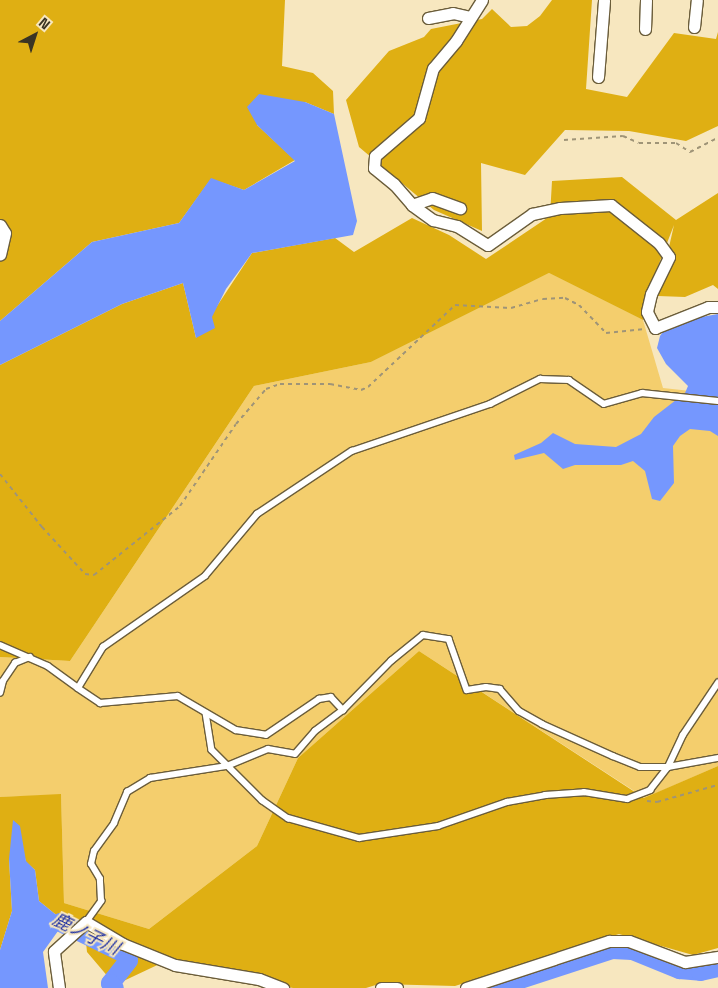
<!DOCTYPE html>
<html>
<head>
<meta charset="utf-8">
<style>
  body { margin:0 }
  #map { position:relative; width:718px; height:988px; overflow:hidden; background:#f7e7bf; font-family:"Space Grotesk","Noto Sans JP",sans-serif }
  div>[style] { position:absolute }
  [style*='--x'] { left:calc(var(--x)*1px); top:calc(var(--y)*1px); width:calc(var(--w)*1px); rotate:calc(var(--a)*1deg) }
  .green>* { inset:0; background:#f4ce6d }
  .forest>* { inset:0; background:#dfaf13 }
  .water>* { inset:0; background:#7597fe }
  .river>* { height:19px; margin:-9.5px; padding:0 9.5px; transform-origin:9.5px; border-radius:9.5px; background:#7597fe }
  .path>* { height:2px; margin-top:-1px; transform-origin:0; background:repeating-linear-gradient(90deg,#9f9477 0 4px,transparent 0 8px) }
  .roads { filter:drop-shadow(1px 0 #6b5d3a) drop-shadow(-1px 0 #6b5d3a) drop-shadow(0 1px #6b5d3a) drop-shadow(0 -1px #6b5d3a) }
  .service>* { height:5.5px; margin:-2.75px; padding:0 2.75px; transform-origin:2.75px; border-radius:2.75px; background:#fff }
  .minor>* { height:11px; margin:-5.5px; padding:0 5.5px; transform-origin:5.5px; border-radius:5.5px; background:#fff }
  span { translate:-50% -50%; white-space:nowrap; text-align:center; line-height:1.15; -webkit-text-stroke:4px #f7e7bf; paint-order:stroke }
  .water-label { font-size:18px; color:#1d2fa3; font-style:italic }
  .north { position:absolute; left:10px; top:10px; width:50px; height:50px; -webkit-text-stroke:4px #f7e7bf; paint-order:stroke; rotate:40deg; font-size:14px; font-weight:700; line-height:20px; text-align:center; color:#3a3424 }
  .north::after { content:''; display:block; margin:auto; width:18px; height:22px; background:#3a3424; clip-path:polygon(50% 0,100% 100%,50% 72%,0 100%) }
</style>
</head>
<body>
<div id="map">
  <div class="green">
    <i style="clip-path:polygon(549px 273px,643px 320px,663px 388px,718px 394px,718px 766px,645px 798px,419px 651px,298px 758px,257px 846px,149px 929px,64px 903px,61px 795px,0 797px,0 657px,70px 661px,254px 386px,371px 362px)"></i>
  </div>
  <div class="forest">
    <i style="clip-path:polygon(0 0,285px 0,282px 66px,313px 73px,333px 91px,334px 114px,305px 102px,257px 125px,295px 160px,244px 190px,211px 179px,179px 223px,92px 242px,0 321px)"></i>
    <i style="clip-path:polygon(552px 0,592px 0,586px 89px,627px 97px,674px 33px,716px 39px,718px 32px,718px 126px,686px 141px,629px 131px,565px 130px,525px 175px,481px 163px,482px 231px,434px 210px,359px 147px,346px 100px,389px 51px,424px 37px,431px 29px,482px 19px,492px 9px,511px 27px,527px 26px,540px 16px)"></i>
    <i style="clip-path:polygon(622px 177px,676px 220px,718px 193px,718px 289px,713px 285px,685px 297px,658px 296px,674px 225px,648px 292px,643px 320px,549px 273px,371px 362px,254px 386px,70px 661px,0 657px,0 365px,122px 304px,183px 283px,196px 338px,252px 253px,335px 238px,354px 252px,412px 218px,449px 235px,486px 259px,550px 216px,552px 181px)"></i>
    <i style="clip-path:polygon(419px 651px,644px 798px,718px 766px,718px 948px,693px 955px,619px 934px,455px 986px,379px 984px,366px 988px,293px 988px,168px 960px,115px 985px,87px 952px,84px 922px,61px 911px,60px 918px,39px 901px,35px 870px,26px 862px,22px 846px,9px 859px,12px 911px,0 950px,0 797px,61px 794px,64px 903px,149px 929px,257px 846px,298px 758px)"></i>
  </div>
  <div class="water">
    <i style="clip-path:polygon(259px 94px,305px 102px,334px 114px,357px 221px,353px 235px,252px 253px,226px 289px,212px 317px,215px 328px,196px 338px,183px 283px,122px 304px,0 365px,0 321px,92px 242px,179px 223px,211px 178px,244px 190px,295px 161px,257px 125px,247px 107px)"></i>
    <i style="clip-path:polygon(718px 314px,718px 436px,710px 431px,690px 429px,680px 436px,673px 446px,674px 483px,660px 501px,652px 499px,645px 471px,633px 461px,621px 465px,575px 465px,563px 469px,544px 453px,515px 460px,514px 455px,541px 443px,553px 433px,575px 444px,616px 447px,641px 434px,654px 417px,685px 393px,688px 386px,666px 364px,657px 348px,660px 336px,665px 329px,696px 318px)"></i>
    <i style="clip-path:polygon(13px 820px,20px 826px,26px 861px,35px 870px,39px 901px,60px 918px,68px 919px,83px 930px,81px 939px,58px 931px,43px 952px,48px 988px,0 988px,0 950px,12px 911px,9px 859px)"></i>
  </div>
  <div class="river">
    <i style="--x:60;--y:922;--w:73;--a:25.9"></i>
    <i style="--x:126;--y:954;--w:6;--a:72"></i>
    <i style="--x:128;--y:960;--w:29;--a:128"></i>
    <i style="--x:110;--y:983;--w:6;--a:51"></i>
    <i style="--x:492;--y:988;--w:126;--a:-18"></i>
    <i style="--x:612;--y:949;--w:20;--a:3"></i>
    <i style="--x:632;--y:950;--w:51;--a:22"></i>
    <i style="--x:679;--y:969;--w:21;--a:5"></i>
    <i style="--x:700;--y:971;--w:18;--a:-13"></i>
  </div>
  <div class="path">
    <i style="--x:564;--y:140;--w:59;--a:-3.9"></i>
    <i style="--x:623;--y:136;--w:17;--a:24"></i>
    <i style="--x:639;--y:143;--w:37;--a:0"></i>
    <i style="--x:676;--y:143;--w:17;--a:33"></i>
    <i style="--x:690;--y:152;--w:31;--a:-27"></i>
    <i style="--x:0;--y:474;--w:68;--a:51.6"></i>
    <i style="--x:42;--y:527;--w:64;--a:47.5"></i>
    <i style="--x:85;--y:574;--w:9;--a:6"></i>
    <i style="--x:94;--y:575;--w:110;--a:-38.7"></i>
    <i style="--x:180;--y:506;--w:99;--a:-55.7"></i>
    <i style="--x:236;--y:424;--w:46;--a:-49.4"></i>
    <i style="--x:266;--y:389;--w:15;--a:-20"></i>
    <i style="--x:280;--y:384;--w:50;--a:0"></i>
    <i style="--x:330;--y:384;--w:32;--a:11"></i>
    <i style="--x:361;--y:390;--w:8;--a:-23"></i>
    <i style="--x:368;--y:387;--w:120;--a:-43.3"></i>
    <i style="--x:455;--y:305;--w:56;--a:3.1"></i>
    <i style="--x:511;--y:308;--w:33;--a:-16"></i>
    <i style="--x:543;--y:299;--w:22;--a:-3"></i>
    <i style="--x:565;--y:298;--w:16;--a:27"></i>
    <i style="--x:579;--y:305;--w:39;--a:46"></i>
    <i style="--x:606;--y:333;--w:39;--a:-6"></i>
    <i style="--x:647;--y:801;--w:10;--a:6"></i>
    <i style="--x:657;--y:802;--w:63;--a:-15.6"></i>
  </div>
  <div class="roads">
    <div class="service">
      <i style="--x:0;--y:645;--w:52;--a:23.6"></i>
      <i style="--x:48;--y:666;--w:37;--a:36"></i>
      <i style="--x:78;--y:688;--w:48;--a:-58.6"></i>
      <i style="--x:103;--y:647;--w:124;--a:-34.8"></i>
      <i style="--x:205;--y:576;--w:81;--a:-50"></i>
      <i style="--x:257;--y:514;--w:114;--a:-33.6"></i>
      <i style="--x:352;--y:451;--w:146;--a:-18.8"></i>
      <i style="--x:490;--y:404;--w:56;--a:-26.6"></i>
      <i style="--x:540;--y:379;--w:29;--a:2"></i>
      <i style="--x:569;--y:380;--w:42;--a:34.4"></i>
      <i style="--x:604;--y:404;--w:40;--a:-16"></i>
      <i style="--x:642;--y:393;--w:76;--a:6"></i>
      <i style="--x:78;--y:688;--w:27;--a:34"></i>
      <i style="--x:100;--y:703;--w:78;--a:-5.1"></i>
      <i style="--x:178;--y:696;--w:67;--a:30.4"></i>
      <i style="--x:236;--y:730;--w:30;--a:9"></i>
      <i style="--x:266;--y:735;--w:64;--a:-34.2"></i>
      <i style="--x:319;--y:699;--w:12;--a:-9"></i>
      <i style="--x:331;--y:697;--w:18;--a:47"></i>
      <i style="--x:343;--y:710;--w:69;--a:-45.6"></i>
      <i style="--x:391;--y:661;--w:41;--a:-39.1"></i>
      <i style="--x:423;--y:635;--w:26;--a:9"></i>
      <i style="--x:449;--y:639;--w:54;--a:70.6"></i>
      <i style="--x:467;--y:690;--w:19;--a:-9"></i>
      <i style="--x:486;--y:687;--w:14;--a:8"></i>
      <i style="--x:500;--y:689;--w:29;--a:49"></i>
      <i style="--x:519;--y:711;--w:26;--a:29"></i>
      <i style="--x:542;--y:724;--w:78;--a:24.3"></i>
      <i style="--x:613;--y:756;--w:29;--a:22"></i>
      <i style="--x:640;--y:767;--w:28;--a:0"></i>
      <i style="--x:668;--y:767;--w:51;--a:-10.2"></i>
      <i style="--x:0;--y:693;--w:12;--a:-76"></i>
      <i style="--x:3;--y:681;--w:22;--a:-56"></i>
      <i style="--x:15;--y:663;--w:16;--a:-22"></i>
      <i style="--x:206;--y:713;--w:37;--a:81"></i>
      <i style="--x:212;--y:750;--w:71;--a:45"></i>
      <i style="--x:262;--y:800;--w:32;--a:35"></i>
      <i style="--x:288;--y:818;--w:74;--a:15.7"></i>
      <i style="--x:359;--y:838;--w:80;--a:-8.6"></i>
      <i style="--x:438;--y:826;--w:73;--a:-19.2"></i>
      <i style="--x:507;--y:802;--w:39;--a:-10"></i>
      <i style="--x:545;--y:795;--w:39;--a:-4"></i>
      <i style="--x:584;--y:792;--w:44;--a:9.2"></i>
      <i style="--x:627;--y:799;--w:25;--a:-21"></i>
      <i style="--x:650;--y:790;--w:29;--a:-52"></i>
      <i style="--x:668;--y:767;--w:35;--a:-65"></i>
      <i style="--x:683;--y:735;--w:63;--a:-56.1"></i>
      <i style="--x:86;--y:922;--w:26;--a:-54"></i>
      <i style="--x:101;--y:901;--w:22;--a:-93"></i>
      <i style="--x:100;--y:879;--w:17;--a:-121"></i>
      <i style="--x:91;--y:864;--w:13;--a:-77"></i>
      <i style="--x:94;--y:851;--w:34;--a:-54"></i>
      <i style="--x:114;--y:823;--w:34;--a:-67"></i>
      <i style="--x:127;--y:792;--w:27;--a:-31"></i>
      <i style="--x:150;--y:778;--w:78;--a:-8.9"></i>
      <i style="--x:227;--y:766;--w:44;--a:-22.5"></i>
      <i style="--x:268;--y:749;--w:27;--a:10"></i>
      <i style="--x:295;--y:754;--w:30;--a:-49"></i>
      <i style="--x:315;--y:731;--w:35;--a:-37"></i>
    </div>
    <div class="minor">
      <i style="--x:482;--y:0;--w:49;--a:122.4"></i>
      <i style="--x:456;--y:41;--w:35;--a:130"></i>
      <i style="--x:433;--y:68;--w:52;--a:105.6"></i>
      <i style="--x:419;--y:118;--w:58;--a:139.2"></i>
      <i style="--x:375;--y:156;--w:12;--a:95"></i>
      <i style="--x:374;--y:168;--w:26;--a:39"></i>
      <i style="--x:394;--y:184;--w:28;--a:49"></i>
      <i style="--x:412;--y:205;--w:26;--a:36"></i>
      <i style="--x:433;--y:220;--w:25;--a:14"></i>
      <i style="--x:457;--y:226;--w:36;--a:32"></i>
      <i style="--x:488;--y:245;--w:54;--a:-35.2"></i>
      <i style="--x:532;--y:214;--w:29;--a:-12"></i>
      <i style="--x:560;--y:208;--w:51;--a:-3.4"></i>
      <i style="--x:611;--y:205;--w:61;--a:38.4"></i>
      <i style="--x:659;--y:243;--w:17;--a:54"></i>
      <i style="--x:669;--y:257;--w:41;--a:115.9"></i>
      <i style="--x:651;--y:294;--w:18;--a:103"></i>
      <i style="--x:647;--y:312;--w:18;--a:63"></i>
      <i style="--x:655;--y:328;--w:57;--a:-21.6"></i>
      <i style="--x:708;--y:307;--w:10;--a:0"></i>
      <i style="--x:428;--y:18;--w:25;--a:-11"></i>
      <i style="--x:453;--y:13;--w:18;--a:13"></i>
      <i style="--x:694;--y:27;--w:27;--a:-84"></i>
      <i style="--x:645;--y:29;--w:29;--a:-88"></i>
      <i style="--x:598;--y:77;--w:77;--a:-85.5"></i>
      <i style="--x:412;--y:205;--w:21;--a:-19"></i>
      <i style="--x:432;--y:198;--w:30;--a:20"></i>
      <i style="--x:0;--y:225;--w:9;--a:58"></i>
      <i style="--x:5;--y:233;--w:22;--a:103"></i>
      <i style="--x:59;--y:988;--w:37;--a:-98"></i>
      <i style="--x:54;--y:951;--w:43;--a:-42.2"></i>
      <i style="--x:86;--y:922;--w:43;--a:30.7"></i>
      <i style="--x:123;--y:944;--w:56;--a:22"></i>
      <i style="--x:175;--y:965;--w:85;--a:9.5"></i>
      <i style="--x:259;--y:979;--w:26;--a:21"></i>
      <i style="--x:381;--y:988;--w:16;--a:0"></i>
      <i style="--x:466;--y:988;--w:151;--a:-18.2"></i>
      <i style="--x:609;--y:941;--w:20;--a:0"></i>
      <i style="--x:629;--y:941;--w:60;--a:20.6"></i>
      <i style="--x:685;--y:962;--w:33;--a:-9"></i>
    </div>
  </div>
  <div class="water-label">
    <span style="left:86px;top:934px;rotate:26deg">鹿ノ子川</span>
  </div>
  <div class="north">N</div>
</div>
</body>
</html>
